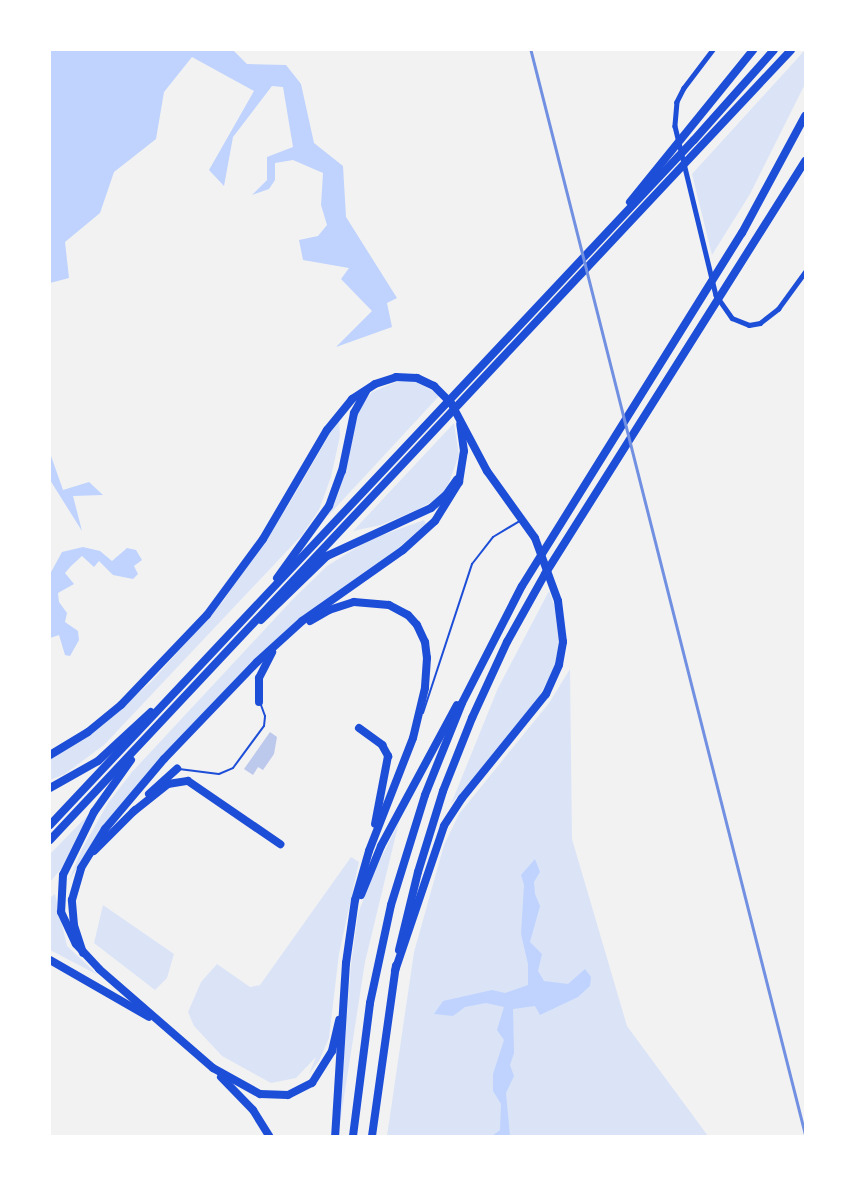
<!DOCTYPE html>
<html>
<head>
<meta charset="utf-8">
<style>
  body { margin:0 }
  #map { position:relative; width:855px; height:1186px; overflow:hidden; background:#f2f2f2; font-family:"PT Sans",sans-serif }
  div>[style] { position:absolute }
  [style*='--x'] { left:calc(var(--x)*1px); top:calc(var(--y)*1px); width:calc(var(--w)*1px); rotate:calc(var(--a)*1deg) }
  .green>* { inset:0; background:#dbe4f7 }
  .water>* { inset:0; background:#bfd3fe }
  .building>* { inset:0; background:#bdc9ec }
  .service>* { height:2px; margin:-1px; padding:0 1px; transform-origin:1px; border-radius:1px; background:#1d4ed8 }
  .minor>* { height:4.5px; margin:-2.25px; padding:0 2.25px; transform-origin:2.25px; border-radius:2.25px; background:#1d4ed8 }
  .motorway>* { height:8px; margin:-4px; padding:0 4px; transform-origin:4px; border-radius:4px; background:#1d4ed8 }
  .rail>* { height:2.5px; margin:-1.25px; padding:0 1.25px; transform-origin:1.25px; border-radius:1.25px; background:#7290e2 }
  span { translate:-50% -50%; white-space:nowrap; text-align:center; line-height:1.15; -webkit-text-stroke:5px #fff; paint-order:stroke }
  .frame { position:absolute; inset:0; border:51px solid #fff; pointer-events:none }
</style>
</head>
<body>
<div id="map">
  <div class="green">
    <i style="clip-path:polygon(805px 50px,805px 84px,750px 194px,712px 255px,692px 174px)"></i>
    <i style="clip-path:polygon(401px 380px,417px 382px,440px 395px,327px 517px,339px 492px,360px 406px,372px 392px)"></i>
    <i style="clip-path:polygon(339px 418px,340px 436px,331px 477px,319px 510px,302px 535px,104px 745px,65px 774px,50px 780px,50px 758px,103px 725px,152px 681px,224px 600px,289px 504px)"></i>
    <i style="clip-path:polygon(454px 423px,459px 455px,447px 488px,435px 500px,417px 510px,381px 525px,353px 531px)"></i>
    <i style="clip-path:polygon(424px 520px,426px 524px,397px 549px,303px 616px,247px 666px,121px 804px,69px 880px,82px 849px,108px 803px,132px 772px,293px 599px,327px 566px,369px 540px)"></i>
    <i style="clip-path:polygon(549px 591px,556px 610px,559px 640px,555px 666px,539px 697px,515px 730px,451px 804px,498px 688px)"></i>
    <i style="clip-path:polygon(570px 669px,572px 839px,627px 1026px,708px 1136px,387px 1136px,414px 952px,444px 845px,459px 814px,549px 703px)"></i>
    <i style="clip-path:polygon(93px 810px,61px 869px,50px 882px,50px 854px)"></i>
    <i style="clip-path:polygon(399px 822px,365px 962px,338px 1136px,351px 964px,358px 914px,372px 876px)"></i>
    <i style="clip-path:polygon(351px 857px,359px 862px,339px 954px,329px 1038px,319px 1061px,309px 1074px,316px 1057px,296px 1078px,271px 1083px,222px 1056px,194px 1026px,188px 1012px,201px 982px,217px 964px,250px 987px,260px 985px)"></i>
    <i style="clip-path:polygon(55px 894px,67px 946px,98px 975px,50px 950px,50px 898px)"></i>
    <i style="clip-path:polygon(103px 905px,174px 954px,167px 978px,155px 990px,94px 943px)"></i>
  </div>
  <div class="water">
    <i style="clip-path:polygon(50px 50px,233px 50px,247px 64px,286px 65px,301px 84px,314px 143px,343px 166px,346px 217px,397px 298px,387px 303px,392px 327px,336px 347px,372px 311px,341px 279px,349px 268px,303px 260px,299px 240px,318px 236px,327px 225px,321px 205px,323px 173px,293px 160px,275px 163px,275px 180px,269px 189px,252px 195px,267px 180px,267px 157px,293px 147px,283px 87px,272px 86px,233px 137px,224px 186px,209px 170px,254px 91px,192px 57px,164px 92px,156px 139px,114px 172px,100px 213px,65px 242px,69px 278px,50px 283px)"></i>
    <i style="clip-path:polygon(50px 453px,63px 490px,89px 482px,103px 495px,73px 496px,82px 531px,50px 480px)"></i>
    <i style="clip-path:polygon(83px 547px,100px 551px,112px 561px,127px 548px,136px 550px,142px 560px,134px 566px,138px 574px,133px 579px,113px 575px,99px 561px,94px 567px,82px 556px,71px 566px,65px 573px,74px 584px,58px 593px,59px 602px,67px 613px,65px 622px,78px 631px,79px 640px,70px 656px,65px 655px,59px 635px,50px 638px,50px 574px,62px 552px)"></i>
    <i style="clip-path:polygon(535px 859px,540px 872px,534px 882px,535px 894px,540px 906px,530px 942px,542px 954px,538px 971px,544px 981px,568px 984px,585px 969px,591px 977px,590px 986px,578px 997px,540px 1015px,535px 1006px,513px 1009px,514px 1053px,510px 1065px,514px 1076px,506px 1093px,510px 1136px,492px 1136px,500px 1130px,501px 1104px,493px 1091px,493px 1074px,504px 1040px,497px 1030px,504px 1007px,486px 1003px,465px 1007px,453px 1016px,434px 1014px,443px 1001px,492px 990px,505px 993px,528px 985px,528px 964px,521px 934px,524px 885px,521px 875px)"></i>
  </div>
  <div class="building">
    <i style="clip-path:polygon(270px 732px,277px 737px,274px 754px,263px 770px,258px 767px,253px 775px,244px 769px)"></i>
  </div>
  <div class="service">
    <i style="--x:423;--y:713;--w:157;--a:-71.8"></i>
    <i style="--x:472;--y:564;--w:34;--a:-52"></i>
    <i style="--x:493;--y:537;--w:31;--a:-31"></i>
    <i style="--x:179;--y:769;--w:40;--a:7.1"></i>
    <i style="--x:219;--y:774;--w:15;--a:-23"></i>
    <i style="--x:233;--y:768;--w:52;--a:-53.6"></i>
    <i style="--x:264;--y:726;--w:10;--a:-84"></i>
    <i style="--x:265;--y:716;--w:12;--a:-110"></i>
  </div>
  <div class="minor">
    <i style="--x:713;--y:50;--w:48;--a:127.3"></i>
    <i style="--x:684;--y:88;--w:16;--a:117"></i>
    <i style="--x:677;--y:102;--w:24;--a:95"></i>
    <i style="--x:675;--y:126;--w:174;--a:76.4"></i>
    <i style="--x:716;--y:295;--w:28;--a:55"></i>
    <i style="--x:732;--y:318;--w:18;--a:22"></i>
    <i style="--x:749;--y:325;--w:11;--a:-10"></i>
    <i style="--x:760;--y:323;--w:23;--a:-38"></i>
    <i style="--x:778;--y:309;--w:46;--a:-53.9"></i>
  </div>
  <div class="motorway">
    <i style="--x:630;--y:202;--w:196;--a:-51"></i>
    <i style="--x:277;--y:578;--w:89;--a:-54.2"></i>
    <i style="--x:329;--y:506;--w:37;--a:-70"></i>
    <i style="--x:342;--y:471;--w:59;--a:-78.3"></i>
    <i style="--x:354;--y:413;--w:25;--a:-61"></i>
    <i style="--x:261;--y:620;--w:92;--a:-44.1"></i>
    <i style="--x:327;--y:556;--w:115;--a:-24.8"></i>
    <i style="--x:431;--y:508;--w:20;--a:-41"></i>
    <i style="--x:446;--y:495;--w:19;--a:-55"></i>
    <i style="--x:310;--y:621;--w:22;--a:-30"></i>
    <i style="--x:329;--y:610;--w:26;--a:-18"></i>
    <i style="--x:354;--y:602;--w:35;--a:5"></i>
    <i style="--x:389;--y:605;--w:21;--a:28"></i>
    <i style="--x:408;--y:615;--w:13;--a:48"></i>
    <i style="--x:417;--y:625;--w:19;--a:65"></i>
    <i style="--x:425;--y:642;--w:16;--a:83"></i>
    <i style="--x:427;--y:658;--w:30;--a:94"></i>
    <i style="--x:425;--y:688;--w:51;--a:103.5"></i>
    <i style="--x:413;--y:738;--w:121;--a:111.3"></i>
    <i style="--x:369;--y:851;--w:51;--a:105.9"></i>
    <i style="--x:355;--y:900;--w:64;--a:98.1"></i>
    <i style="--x:346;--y:963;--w:173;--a:93.6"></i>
    <i style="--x:259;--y:702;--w:24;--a:-90"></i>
    <i style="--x:259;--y:678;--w:29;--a:-63"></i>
    <i style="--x:359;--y:728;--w:29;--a:36"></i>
    <i style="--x:382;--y:745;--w:13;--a:61"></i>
    <i style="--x:388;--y:756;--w:69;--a:100.8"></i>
    <i style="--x:50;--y:755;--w:44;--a:-31.2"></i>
    <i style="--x:88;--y:732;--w:43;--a:-39.3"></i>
    <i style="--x:121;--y:705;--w:124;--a:-46.3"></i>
    <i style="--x:207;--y:615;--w:94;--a:-53.6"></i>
    <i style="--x:263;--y:539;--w:126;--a:-59.6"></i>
    <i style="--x:327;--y:430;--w:40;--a:-51"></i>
    <i style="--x:352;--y:399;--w:27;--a:-33"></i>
    <i style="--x:375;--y:384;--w:22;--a:-18"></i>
    <i style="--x:396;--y:377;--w:21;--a:3"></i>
    <i style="--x:417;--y:378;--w:19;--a:25"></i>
    <i style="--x:434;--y:386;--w:24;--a:45"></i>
    <i style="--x:451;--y:403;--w:77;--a:62.1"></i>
    <i style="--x:487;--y:471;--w:82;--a:54.4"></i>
    <i style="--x:535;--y:538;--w:67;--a:69.9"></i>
    <i style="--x:558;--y:601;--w:41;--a:83"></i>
    <i style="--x:563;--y:642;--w:23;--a:100"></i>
    <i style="--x:559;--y:665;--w:32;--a:114"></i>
    <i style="--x:546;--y:694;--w:134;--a:128.9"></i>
    <i style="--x:462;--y:798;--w:33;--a:123"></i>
    <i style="--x:444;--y:826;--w:153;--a:108.7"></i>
    <i style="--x:131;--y:760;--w:64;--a:125.4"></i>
    <i style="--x:94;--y:812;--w:70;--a:116.2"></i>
    <i style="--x:63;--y:875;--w:37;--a:93"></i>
    <i style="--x:61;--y:912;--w:35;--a:65"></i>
    <i style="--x:76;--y:944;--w:34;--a:47"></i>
    <i style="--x:99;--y:969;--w:151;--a:41"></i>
    <i style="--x:213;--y:1068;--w:54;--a:29"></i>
    <i style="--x:260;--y:1094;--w:28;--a:2"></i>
    <i style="--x:288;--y:1095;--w:27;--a:-27"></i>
    <i style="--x:312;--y:1083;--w:38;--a:-58"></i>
    <i style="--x:332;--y:1051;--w:32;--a:-77"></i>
    <i style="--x:50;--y:788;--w:55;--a:-29.4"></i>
    <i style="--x:98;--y:761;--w:72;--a:-42.8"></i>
    <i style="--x:149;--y:794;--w:38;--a:-42"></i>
    <i style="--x:133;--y:812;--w:45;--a:-38.7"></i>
    <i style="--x:168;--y:784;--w:20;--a:-9"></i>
    <i style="--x:188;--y:781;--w:112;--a:34.4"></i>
    <i style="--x:50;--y:825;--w:940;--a:-46.77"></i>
    <i style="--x:694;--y:140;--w:120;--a:-48.4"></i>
    <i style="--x:50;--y:840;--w:1083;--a:-46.83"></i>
    <i style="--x:94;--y:851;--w:58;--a:-45"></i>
    <i style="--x:361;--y:895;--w:53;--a:-67.8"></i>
    <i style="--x:381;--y:846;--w:160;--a:-61.7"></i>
    <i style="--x:399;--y:950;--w:80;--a:-76.3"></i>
    <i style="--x:418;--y:872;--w:85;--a:-72.8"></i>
    <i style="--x:443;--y:791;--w:79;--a:-68.3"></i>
    <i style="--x:472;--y:718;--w:84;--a:-65.3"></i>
    <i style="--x:507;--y:642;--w:78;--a:-60.8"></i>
    <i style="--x:545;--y:574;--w:488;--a:-57.8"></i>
    <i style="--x:83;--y:953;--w:29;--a:-108"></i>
    <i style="--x:74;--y:925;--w:25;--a:-95"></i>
    <i style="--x:72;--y:900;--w:33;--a:-74"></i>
    <i style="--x:81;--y:868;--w:46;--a:-58.4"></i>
    <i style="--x:105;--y:829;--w:92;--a:-49.9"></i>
    <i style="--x:164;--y:759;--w:134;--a:-46.2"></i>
    <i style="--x:257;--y:662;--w:61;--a:-42.3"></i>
    <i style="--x:302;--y:621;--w:123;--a:-35.1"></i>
    <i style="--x:403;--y:550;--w:43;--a:-42.2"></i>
    <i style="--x:435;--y:521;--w:46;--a:-58.4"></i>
    <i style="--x:459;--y:482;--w:31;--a:-81"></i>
    <i style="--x:464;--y:451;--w:27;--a:-98"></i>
    <i style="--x:50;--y:960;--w:114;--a:29.9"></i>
    <i style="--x:221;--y:1077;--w:46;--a:45.9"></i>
    <i style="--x:253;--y:1110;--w:31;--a:58"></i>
    <i style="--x:353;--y:1136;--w:134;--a:-82.7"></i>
    <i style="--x:370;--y:1003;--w:100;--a:-77.9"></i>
    <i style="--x:391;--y:905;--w:115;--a:-72.8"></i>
    <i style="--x:425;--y:795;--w:99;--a:-68.1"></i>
    <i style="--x:462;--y:703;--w:131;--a:-62.9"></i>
    <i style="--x:522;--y:586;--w:416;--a:-58.1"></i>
    <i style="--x:742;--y:233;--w:133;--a:-61.7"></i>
    <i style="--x:372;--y:1136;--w:172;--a:-82"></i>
  </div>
  <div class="rail">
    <i style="--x:531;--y:50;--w:1117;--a:75.8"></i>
  </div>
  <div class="frame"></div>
</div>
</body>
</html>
